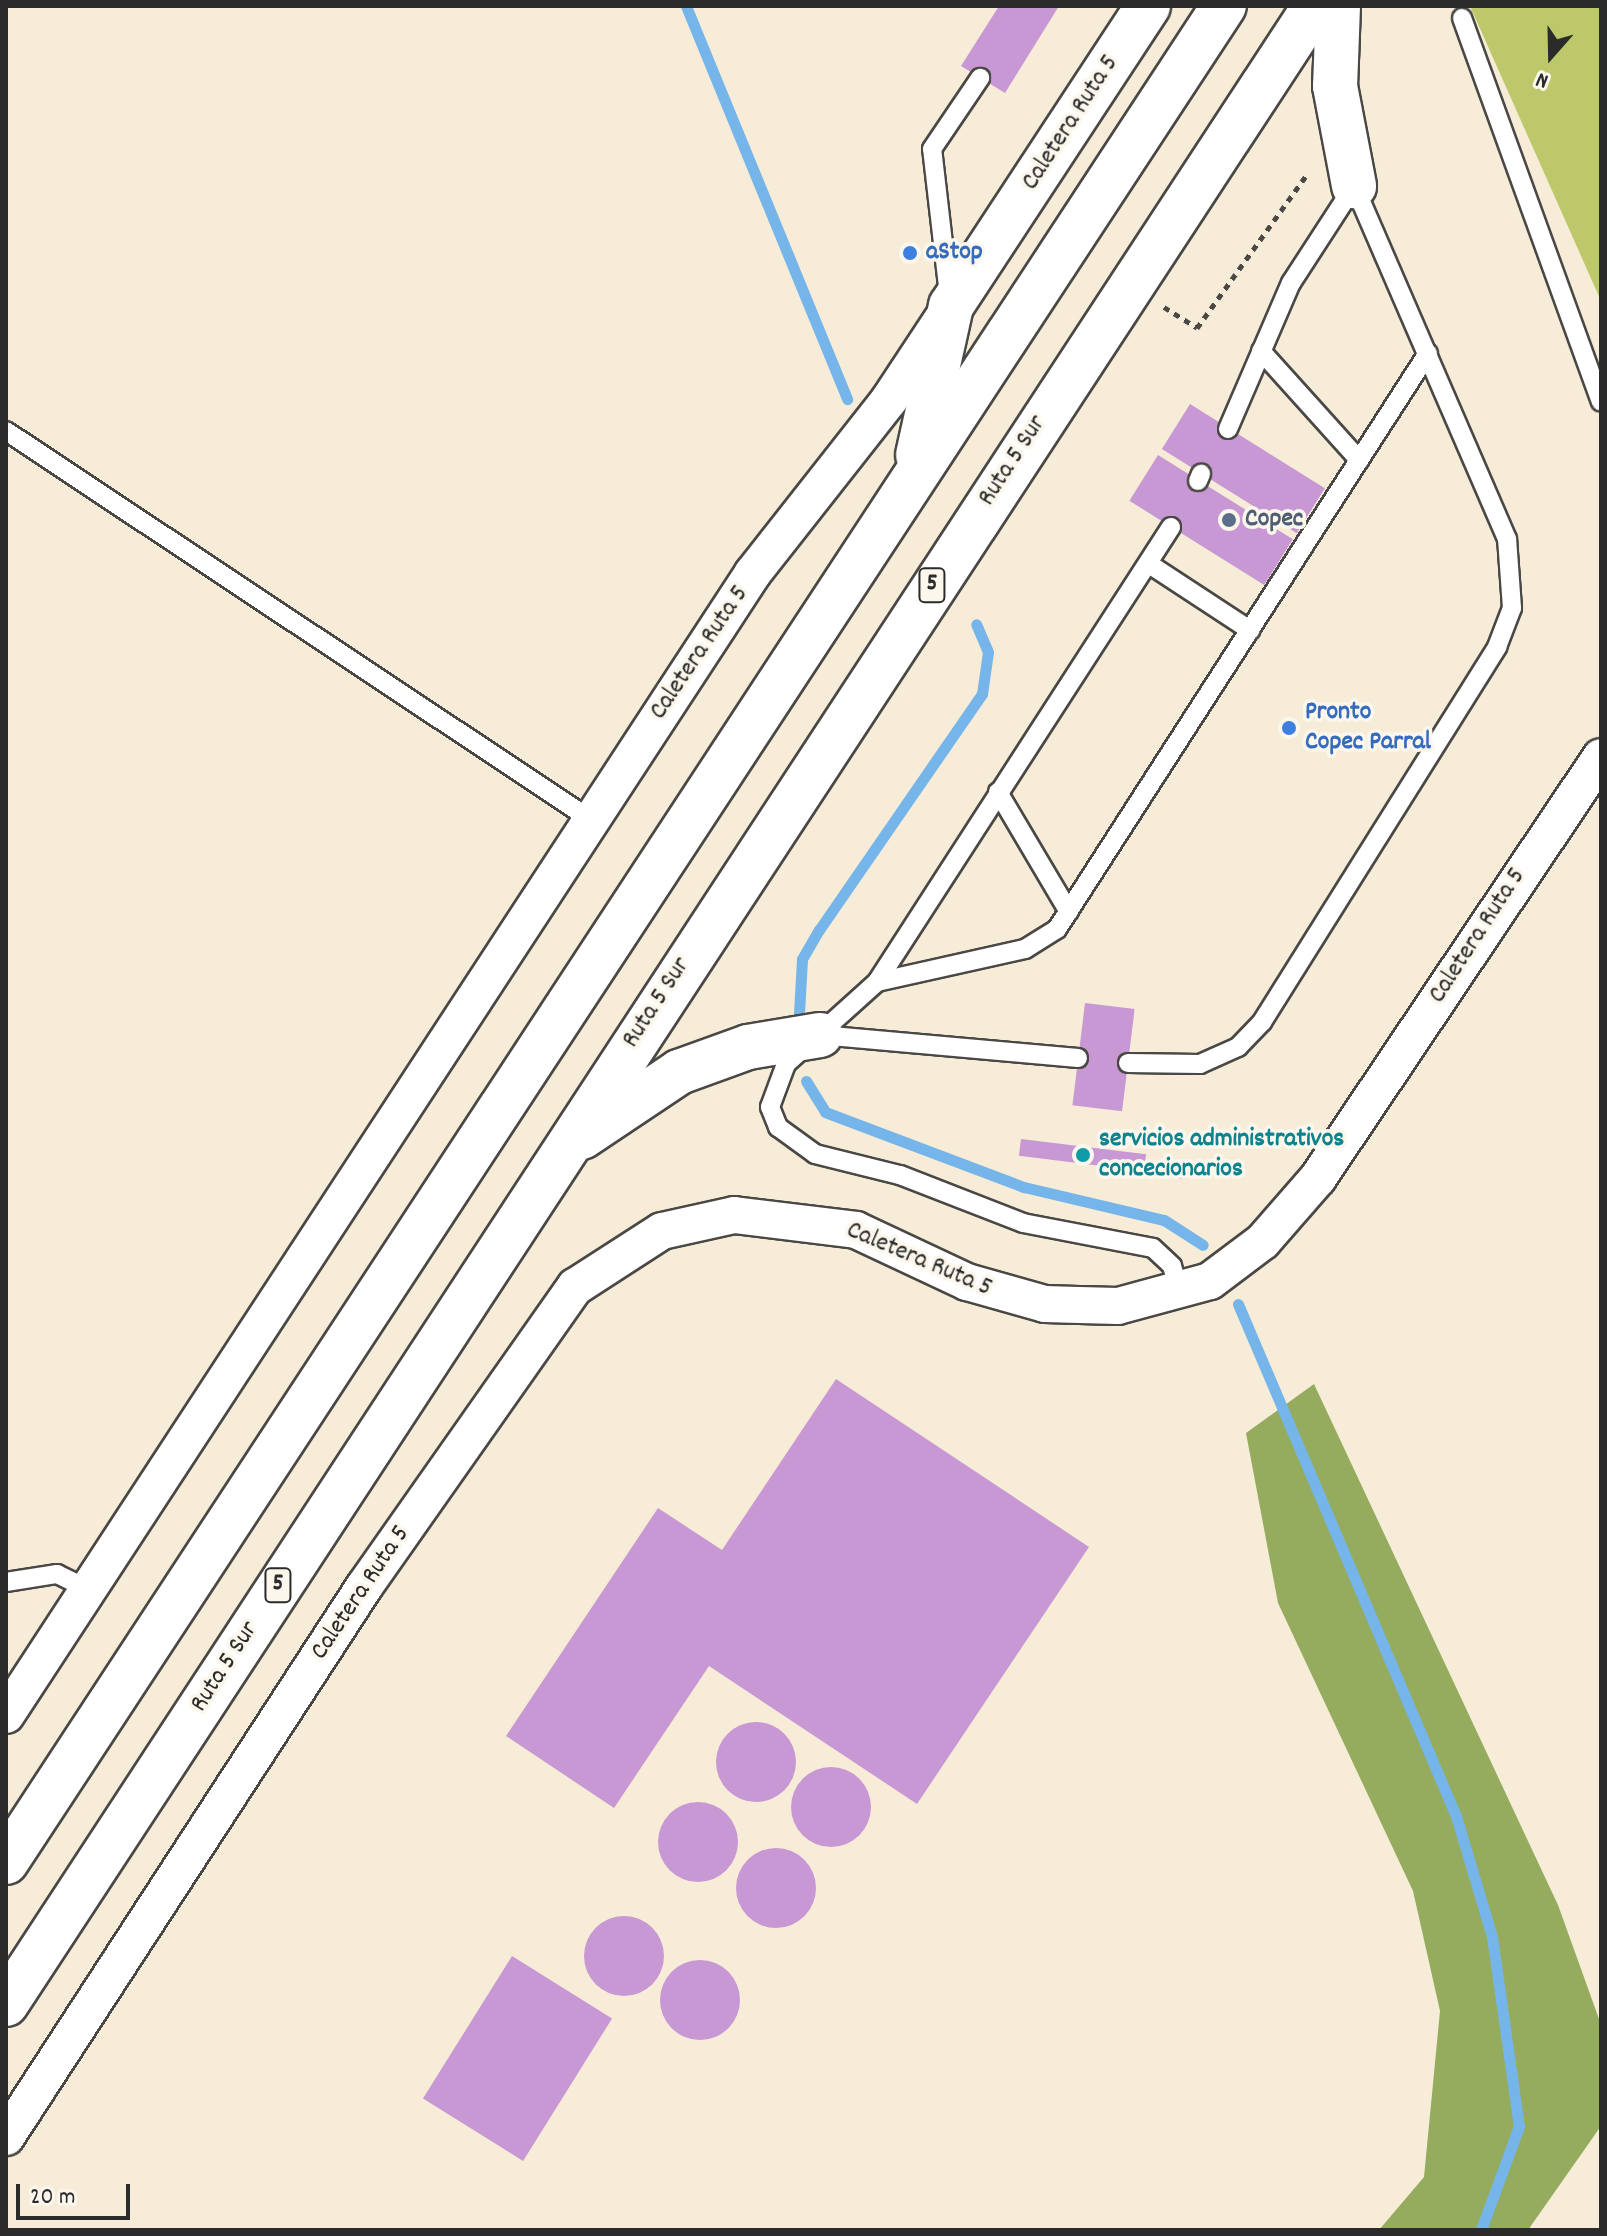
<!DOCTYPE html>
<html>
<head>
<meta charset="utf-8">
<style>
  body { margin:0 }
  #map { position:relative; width:1607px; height:2236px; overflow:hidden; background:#f7ecd8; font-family:Dekko,sans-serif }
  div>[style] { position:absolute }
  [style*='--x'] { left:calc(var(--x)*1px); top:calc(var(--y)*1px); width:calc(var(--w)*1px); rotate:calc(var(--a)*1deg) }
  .green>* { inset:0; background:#bcc86a }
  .forest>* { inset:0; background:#95ac5e }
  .stream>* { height:11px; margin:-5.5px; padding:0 5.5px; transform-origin:5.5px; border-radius:5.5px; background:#76b5e9 }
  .building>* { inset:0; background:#c898d4; transform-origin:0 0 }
  .round { border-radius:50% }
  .path>* { height:5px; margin-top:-2.5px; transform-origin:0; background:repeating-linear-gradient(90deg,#4a4845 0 6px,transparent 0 12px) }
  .roads { filter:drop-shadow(2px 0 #4a4845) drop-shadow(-2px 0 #4a4845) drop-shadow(0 2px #4a4845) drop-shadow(0 -2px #4a4845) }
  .lane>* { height:18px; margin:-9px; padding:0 9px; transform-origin:9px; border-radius:9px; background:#fff }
  .street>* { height:36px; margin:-18px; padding:0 18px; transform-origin:18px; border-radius:18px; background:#fff }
  .secondary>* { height:44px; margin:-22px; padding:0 22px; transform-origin:22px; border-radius:22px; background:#fff }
  .highway>* { height:44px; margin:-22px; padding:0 22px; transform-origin:22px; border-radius:22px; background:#fff }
  .dots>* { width:22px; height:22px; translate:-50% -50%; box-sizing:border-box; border:4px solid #fbf7ec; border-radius:50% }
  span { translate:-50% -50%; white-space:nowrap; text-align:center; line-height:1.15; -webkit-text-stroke:7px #fbf7ec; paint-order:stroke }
  .shield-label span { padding:2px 6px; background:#fbf7ec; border:2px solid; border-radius:6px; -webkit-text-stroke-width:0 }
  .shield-label { font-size:24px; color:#2b2b2b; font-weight:700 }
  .street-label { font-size:26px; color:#2b2b2b }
  .shop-label { font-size:26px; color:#366cbe; font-weight:700 }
  .left { translate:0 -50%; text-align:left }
  .service-label { font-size:26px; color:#4e5e75; font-weight:700 }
  .culture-label { font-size:26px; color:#0d838f; font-weight:700 }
  .frame { position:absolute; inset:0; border:8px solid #2b2b2b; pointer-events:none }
  .north { position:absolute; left:1511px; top:16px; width:80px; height:80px; -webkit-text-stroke:6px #fbf7ec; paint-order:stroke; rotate:200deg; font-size:22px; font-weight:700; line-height:32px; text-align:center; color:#2b2b2b }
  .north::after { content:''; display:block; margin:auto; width:28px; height:36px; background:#2b2b2b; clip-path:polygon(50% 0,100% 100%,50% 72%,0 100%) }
  .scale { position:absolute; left:16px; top:2184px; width:114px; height:36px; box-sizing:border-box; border:4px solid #2b2b2b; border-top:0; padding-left:10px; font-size:24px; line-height:28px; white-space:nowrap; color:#2b2b2b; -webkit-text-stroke:6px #fbf7ec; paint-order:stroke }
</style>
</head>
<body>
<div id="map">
  <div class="green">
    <i style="clip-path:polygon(1470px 6px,1601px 6px,1601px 301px)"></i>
  </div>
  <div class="forest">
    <i style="clip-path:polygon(1314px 1384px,1558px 1905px,1599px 2019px,1601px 2126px,1528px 2230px,1379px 2230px,1424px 2177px,1440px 2011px,1413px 1891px,1278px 1603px,1246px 1433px)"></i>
  </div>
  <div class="stream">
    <i style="--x:686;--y:6;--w:425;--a:67.7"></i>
    <i style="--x:799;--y:1013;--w:54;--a:-86.8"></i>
    <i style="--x:802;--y:959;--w:34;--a:-60"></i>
    <i style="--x:819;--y:930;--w:287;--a:-55.4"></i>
    <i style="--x:982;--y:694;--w:42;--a:-81.9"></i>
    <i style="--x:988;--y:652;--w:30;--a:-113"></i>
    <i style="--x:806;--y:1081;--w:36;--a:58"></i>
    <i style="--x:825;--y:1112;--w:213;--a:20.7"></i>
    <i style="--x:1024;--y:1187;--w:144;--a:13.3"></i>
    <i style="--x:1164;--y:1220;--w:46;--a:32.7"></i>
    <i style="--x:1238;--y:1304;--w:556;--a:66.94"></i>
    <i style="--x:1456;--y:1816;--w:126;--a:73.4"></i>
    <i style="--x:1492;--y:1937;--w:191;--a:81.9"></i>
    <i style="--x:1519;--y:2126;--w:111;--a:110.1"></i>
  </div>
  <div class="building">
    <i style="clip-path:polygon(999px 6px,1059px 6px,1005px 93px,961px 66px)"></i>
    <i style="left:1190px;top:404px;width:159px;height:53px;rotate:32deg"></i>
    <i style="left:1158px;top:455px;width:159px;height:54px;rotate:32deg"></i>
    <i style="left:1085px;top:1003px;width:50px;height:103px;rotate:7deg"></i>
    <i style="left:1021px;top:1139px;width:126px;height:17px;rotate:7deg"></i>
    <i style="left:1154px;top:1161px;width:34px;height:15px;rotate:5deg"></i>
    <i style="clip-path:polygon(836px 1379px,1089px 1547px,917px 1804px,709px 1666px,614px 1808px,506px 1736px,658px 1508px,722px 1550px)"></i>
    <i class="round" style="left:716px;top:1722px;width:80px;height:80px"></i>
    <i class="round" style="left:791px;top:1767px;width:80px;height:80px"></i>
    <i class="round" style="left:658px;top:1802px;width:80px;height:80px"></i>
    <i class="round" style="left:736px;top:1848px;width:80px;height:80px"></i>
    <i class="round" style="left:584px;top:1916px;width:80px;height:80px"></i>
    <i style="left:512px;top:1956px;width:118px;height:168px;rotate:32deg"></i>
    <i class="round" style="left:660px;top:1960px;width:80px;height:80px"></i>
  </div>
  <div class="path">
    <i style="--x:1164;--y:307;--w:39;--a:32"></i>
    <i style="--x:1197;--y:328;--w:191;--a:-54.4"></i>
  </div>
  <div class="roads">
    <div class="lane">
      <i style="--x:1462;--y:18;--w:408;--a:70.1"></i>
      <i style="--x:949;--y:295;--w:147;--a:-96.6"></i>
      <i style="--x:932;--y:149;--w:86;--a:-55.9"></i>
      <i style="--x:1261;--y:351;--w:147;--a:48"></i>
      <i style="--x:1228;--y:429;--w:159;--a:-66.7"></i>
      <i style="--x:1291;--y:283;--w:116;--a:-57"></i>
      <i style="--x:6;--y:431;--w:701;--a:33.6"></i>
      <i style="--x:1198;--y:481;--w:8;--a:-67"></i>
      <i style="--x:1171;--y:527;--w:542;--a:122.87"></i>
      <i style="--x:877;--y:982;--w:122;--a:138"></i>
      <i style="--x:786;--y:1064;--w:46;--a:110.4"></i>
      <i style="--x:770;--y:1107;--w:22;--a:68"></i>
      <i style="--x:778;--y:1127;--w:46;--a:36.1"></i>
      <i style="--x:815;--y:1154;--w:88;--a:13.9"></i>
      <i style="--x:900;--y:1175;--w:132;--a:21.3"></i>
      <i style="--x:1023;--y:1223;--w:132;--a:10.9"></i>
      <i style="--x:1153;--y:1248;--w:26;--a:43"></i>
      <i style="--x:1172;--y:1266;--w:29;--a:74"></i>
      <i style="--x:1149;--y:564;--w:121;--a:33.2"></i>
      <i style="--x:998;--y:792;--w:139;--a:59.4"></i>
      <i style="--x:877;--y:982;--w:152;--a:-12.6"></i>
      <i style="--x:1025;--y:949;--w:38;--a:-32"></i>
      <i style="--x:1057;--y:929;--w:685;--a:-57.21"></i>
      <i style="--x:820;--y:1035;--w:259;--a:5.1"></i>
      <i style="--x:1128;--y:1063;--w:72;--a:0.8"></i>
      <i style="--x:1200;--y:1064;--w:42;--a:-24.1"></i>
      <i style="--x:1238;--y:1047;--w:35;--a:-46"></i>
      <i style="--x:1262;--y:1022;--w:443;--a:-57.9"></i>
      <i style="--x:1497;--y:647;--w:42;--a:-69"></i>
      <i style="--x:1512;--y:608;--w:69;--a:-94.1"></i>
      <i style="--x:1507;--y:539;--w:385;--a:-113.4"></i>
      <i style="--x:6;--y:1582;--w:52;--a:-8.9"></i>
      <i style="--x:57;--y:1574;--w:34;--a:26"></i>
    </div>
    <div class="street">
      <i style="--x:6;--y:1715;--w:1365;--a:-56.81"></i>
      <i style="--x:753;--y:573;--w:220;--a:-51.8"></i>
      <i style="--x:889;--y:400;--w:98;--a:-56.6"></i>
      <i style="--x:6;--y:2137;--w:656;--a:-56.94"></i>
      <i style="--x:364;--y:1587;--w:367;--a:-54.9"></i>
      <i style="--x:575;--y:1287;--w:103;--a:-32.8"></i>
      <i style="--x:662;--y:1231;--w:74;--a:-12.5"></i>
      <i style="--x:734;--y:1215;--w:123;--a:7"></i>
      <i style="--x:856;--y:1230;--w:123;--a:25.1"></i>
      <i style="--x:967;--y:1282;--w:81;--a:15.8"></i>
      <i style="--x:1045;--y:1304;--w:73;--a:1.6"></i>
      <i style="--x:1118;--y:1306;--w:95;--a:-15.2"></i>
      <i style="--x:1210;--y:1281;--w:66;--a:-37"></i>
      <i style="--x:1263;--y:1241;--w:84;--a:-48.9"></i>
      <i style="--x:1318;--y:1178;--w:507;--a:-56.09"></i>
    </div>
    <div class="secondary">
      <i style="--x:951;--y:306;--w:359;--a:-56.7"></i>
    </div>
    <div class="highway">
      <i style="--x:1338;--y:6;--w:80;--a:92.1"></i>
      <i style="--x:1335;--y:86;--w:102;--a:79.2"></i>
      <i style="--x:918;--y:455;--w:153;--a:-77.5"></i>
      <i style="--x:582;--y:1137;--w:117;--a:-33.8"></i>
      <i style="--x:679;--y:1072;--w:73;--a:-19.9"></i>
      <i style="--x:748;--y:1047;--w:73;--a:-9.5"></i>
      <i style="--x:6;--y:1862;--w:2220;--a:-56.73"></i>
      <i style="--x:6;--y:2004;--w:2389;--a:-56.77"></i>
    </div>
  </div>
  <div class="dots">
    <i style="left:910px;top:253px;background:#3f7fe0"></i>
    <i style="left:1229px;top:520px;background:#5c6f8a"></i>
    <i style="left:1289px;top:728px;background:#3f7fe0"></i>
    <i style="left:1083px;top:1155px;background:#0f9aa8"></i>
  </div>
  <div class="shield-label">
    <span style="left:932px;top:585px">5</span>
    <span style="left:278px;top:1585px">5</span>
  </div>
  <div class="street-label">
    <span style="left:1071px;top:123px;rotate:-57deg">Caletera Ruta 5</span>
    <span style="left:1013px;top:461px;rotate:-57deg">Ruta 5 Sur</span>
    <span style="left:700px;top:653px;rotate:-56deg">Caletera Ruta 5</span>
    <span style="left:1478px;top:936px;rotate:-57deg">Caletera Ruta 5</span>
    <span style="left:657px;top:1003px;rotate:-57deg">Ruta 5 Sur</span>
    <span style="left:919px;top:1260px;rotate:23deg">Caletera Ruta 5</span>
    <span style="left:361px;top:1593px;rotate:-56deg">Caletera Ruta 5</span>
    <span style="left:225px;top:1667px;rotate:-57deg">Ruta 5 Sur</span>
  </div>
  <div class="shop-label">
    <span class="left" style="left:926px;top:253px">aStop</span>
    <span class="left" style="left:1305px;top:728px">Pronto<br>Copec Parral</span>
  </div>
  <div class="service-label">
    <span class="left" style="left:1245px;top:520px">Copec</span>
  </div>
  <div class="culture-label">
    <span class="left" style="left:1099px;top:1155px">servicios administrativos<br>concecionarios</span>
  </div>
  <div class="frame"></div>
  <div class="north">N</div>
  <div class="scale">20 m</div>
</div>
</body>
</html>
